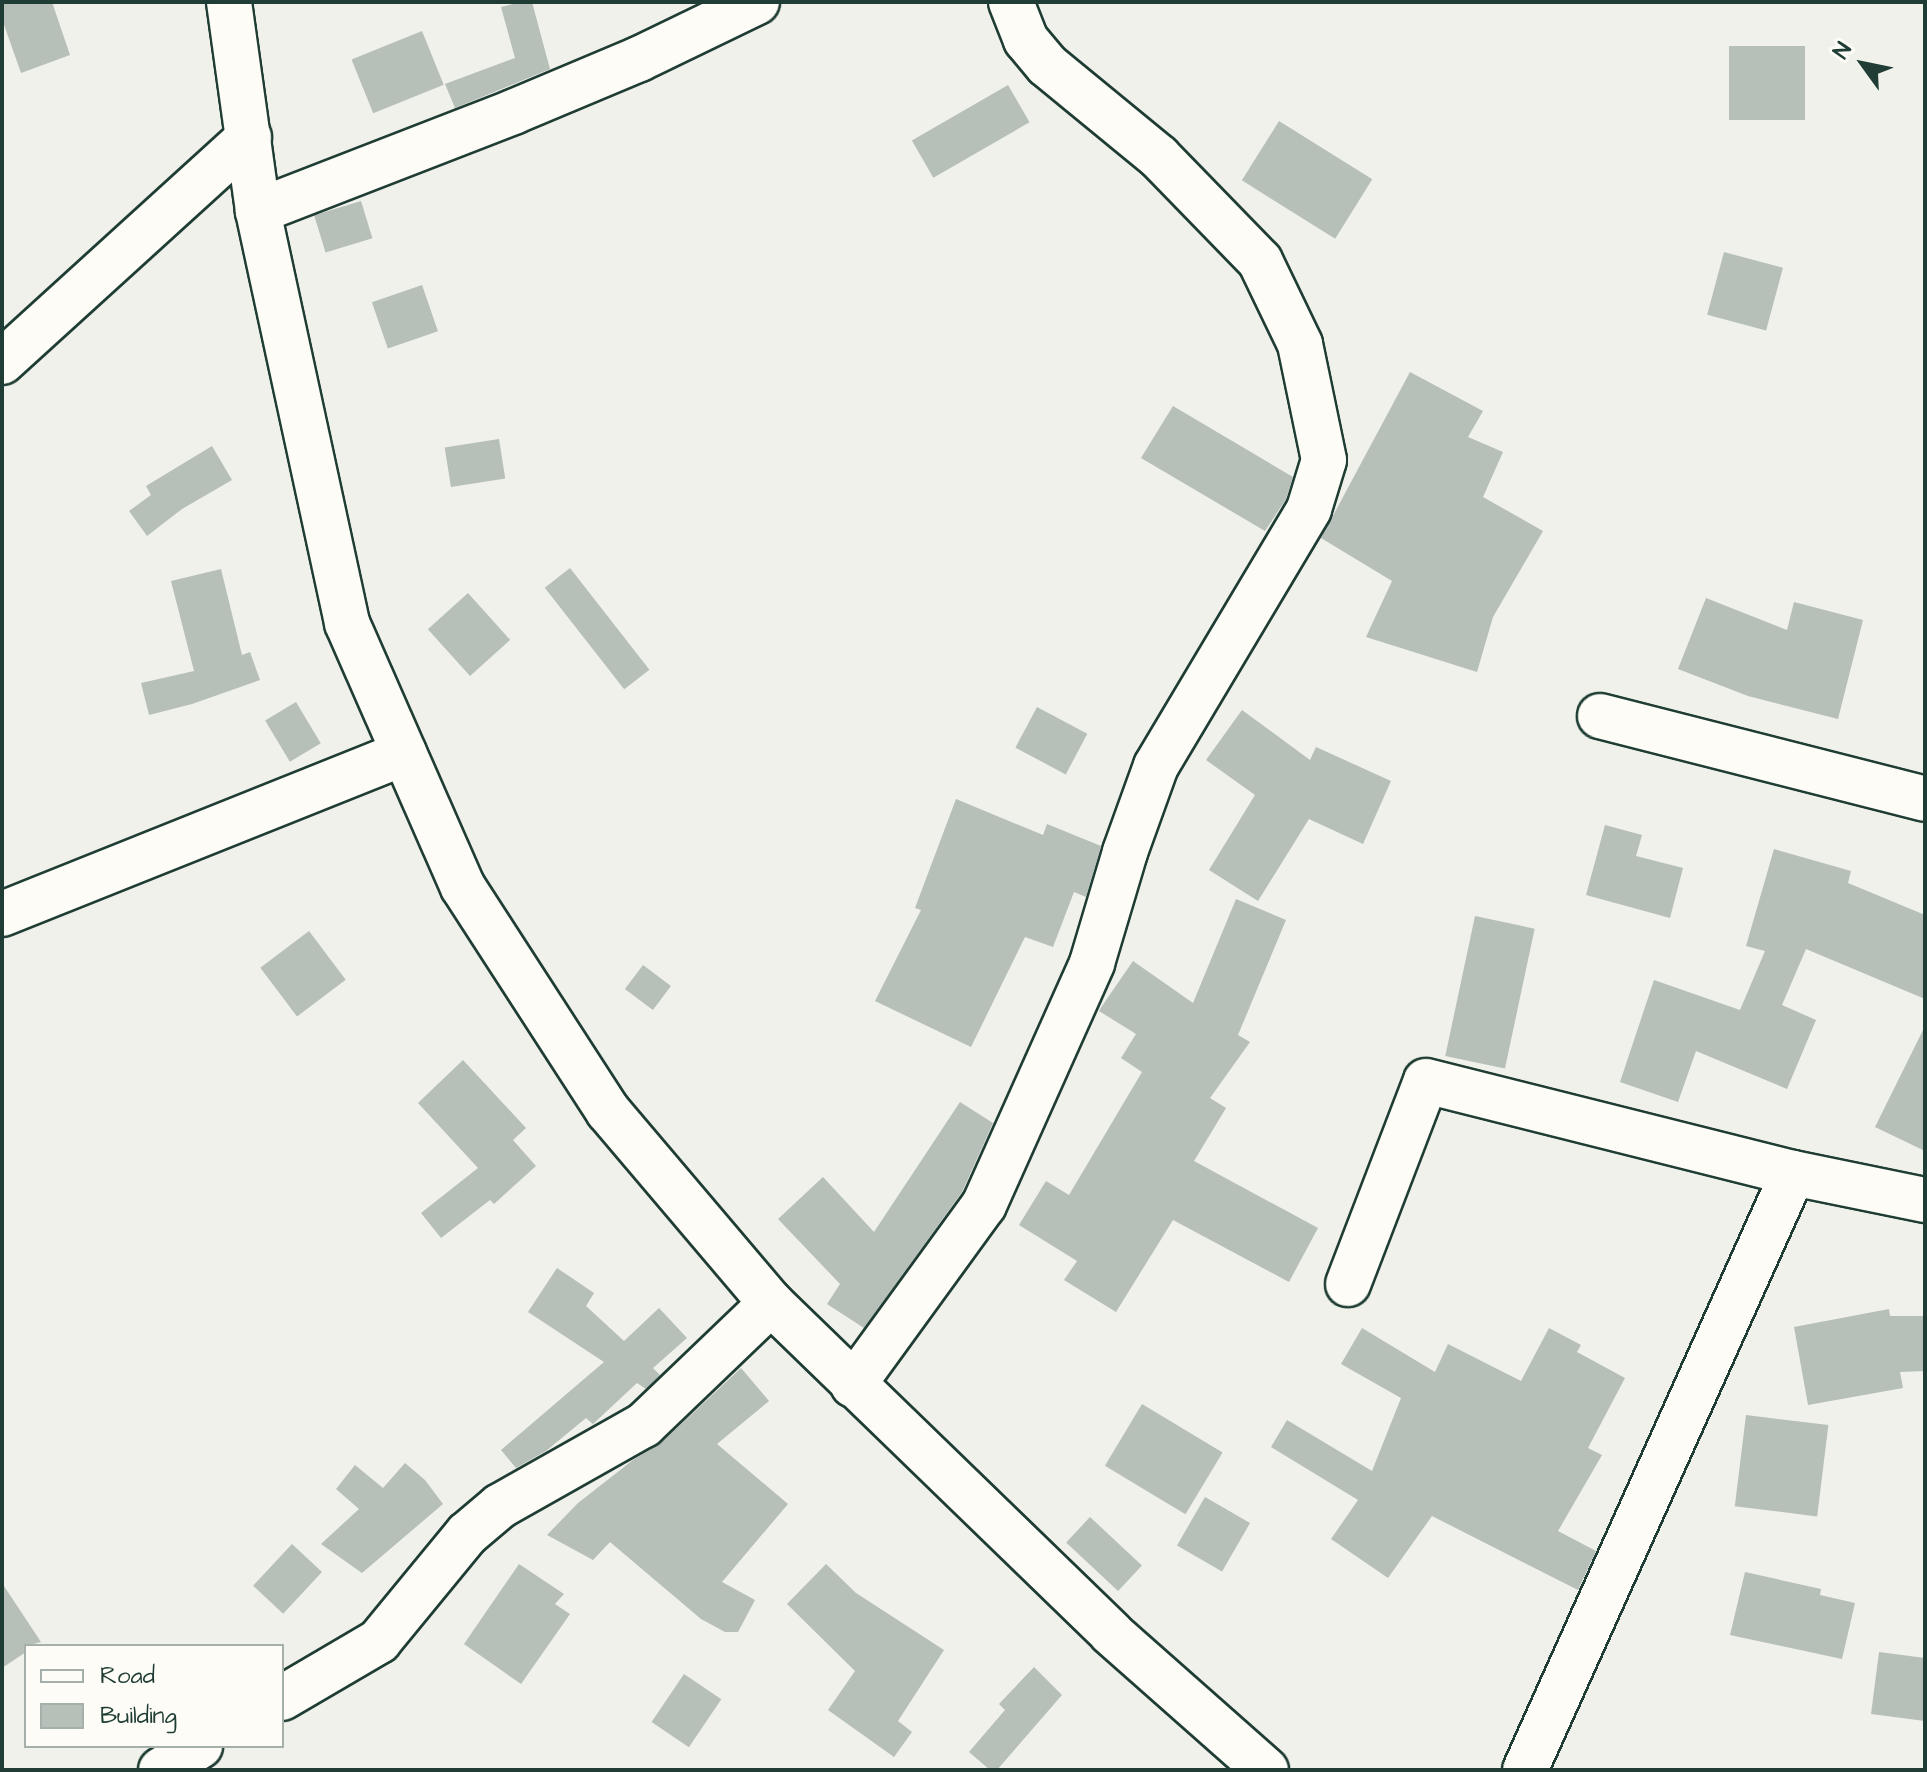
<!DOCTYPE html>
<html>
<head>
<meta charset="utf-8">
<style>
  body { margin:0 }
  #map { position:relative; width:1927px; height:1772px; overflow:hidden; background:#f0f1eb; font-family:"Architects Daughter",sans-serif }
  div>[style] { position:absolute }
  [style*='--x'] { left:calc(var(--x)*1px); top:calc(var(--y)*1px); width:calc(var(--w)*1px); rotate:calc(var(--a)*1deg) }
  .building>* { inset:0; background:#b6bfb8; transform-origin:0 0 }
  .roads { filter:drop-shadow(2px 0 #1f3d34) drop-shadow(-2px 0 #1f3d34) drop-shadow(0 2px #1f3d34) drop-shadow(0 -2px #1f3d34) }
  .minor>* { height:44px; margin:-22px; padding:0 22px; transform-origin:22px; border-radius:22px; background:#fdfcf7 }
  span { translate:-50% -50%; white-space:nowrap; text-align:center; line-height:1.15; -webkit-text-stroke:6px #fdfcf7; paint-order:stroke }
  .frame { position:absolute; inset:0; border:4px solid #1f3d34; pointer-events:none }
  .legend { position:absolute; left:24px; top:1644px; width:260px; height:104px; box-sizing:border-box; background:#fdfcf7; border:2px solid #a4b0a9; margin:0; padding:10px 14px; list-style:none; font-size:24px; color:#1f3d34 }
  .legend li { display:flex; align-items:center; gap:16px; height:40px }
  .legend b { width:40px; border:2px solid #a4b0a9 }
  .north { position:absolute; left:1823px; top:24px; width:80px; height:80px; -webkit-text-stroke:6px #fdfcf7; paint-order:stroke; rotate:303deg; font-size:22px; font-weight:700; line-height:32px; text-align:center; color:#1f3d34 }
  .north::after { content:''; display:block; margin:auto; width:28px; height:36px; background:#1f3d34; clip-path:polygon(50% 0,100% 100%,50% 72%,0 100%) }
</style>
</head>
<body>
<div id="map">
  <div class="building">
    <i style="clip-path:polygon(2px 2px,52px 2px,70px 55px,21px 73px,2px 19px)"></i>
    <i style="clip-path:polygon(521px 2px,532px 2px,550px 69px,455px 108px,445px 84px,515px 58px,501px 7px)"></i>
    <i style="left:422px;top:31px;width:58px;height:76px;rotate:68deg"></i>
    <i style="left:1729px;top:46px;width:76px;height:74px"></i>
    <i style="left:1008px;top:85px;width:43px;height:111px;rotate:60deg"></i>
    <i style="left:1279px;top:121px;width:110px;height:70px;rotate:32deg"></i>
    <i style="left:361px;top:201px;width:39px;height:49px;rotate:73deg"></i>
    <i style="left:1724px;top:252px;width:61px;height:65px;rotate:15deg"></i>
    <i style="left:422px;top:285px;width:49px;height:53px;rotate:71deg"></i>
    <i style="clip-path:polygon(1410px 372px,1483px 411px,1468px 437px,1503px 452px,1483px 497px,1543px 531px,1493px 617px,1477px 672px,1366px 637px,1392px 581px,1321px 538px)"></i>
    <i style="clip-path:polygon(1173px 406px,1293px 477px,1286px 499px,1265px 531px,1141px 458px)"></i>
    <i style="left:499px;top:439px;width:40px;height:55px;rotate:81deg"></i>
    <i style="clip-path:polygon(212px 446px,232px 480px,182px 509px,147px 536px,129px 511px,151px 495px,146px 486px)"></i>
    <i style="left:570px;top:568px;width:129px;height:32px;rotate:52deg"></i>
    <i style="clip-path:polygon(221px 569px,242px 655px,250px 652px,260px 680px,192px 704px,149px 715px,141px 683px,194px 671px,171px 581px)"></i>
    <i style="left:468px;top:593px;width:63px;height:54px;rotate:48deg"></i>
    <i style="clip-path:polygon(1706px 598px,1787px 630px,1794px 602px,1863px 620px,1838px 719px,1748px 696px,1678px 669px)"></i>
    <i style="left:296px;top:702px;width:48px;height:36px;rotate:59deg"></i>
    <i style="left:1037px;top:707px;width:57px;height:46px;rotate:28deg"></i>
    <i style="clip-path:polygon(1242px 710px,1310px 760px,1316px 747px,1391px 781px,1363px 844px,1309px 819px,1258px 901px,1209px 870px,1255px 795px,1206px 760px)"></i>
    <i style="clip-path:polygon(956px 799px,1043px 835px,1047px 824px,1101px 846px,1086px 897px,1074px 892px,1053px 947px,1025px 937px,971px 1047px,875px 1001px,921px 910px,915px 908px)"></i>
    <i style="clip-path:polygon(1605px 825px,1642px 835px,1636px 856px,1683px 868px,1670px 918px,1586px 895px)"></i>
    <i style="clip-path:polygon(1774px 849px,1851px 871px,1848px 883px,1925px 915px,1925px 999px,1806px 949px,1782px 1005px,1816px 1020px,1787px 1089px,1696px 1051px,1678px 1102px,1620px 1082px,1654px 980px,1740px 1010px,1765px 951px,1746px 946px)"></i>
    <i style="clip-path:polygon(1236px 899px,1286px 920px,1238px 1035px,1250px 1042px,1210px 1098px,1226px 1108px,1194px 1161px,1318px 1228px,1289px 1282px,1173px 1220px,1116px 1312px,1064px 1280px,1077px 1261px,1019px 1225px,1046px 1181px,1069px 1195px,1142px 1072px,1121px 1058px,1136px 1034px,1099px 1011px,1102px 1006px,1133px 961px,1193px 1003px)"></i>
    <i style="left:1475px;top:916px;width:61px;height:143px;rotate:12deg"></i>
    <i style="left:309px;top:931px;width:61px;height:61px;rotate:53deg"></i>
    <i style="left:643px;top:965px;width:35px;height:30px;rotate:37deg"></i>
    <i style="clip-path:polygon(1925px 1026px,1925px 1151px,1875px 1127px)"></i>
    <i style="clip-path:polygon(463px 1060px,526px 1128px,513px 1140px,536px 1166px,494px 1204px,490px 1200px,441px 1238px,421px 1213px,478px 1168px,418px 1103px)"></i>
    <i style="clip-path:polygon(960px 1102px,993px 1123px,962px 1192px,864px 1328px,827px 1304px,840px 1284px,778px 1219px,823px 1177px,874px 1232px)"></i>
    <i style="clip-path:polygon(557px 1268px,594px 1293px,586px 1306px,624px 1341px,659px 1308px,687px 1338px,653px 1368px,660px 1375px,646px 1389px,637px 1383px,593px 1424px,586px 1418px,546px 1451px,516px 1468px,501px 1450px,604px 1362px,528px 1312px)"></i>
    <i style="clip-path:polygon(1889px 1309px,1890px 1316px,1925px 1316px,1925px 1371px,1900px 1372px,1903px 1388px,1808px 1405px,1794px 1327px)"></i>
    <i style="clip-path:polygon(1362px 1328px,1435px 1372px,1448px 1344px,1521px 1381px,1549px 1328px,1581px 1345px,1577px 1352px,1625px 1378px,1588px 1448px,1602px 1455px,1558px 1531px,1596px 1551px,1578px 1590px,1432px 1516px,1388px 1578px,1331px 1539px,1358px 1500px,1271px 1447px,1287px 1420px,1372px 1471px,1401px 1398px,1341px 1364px)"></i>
    <i style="clip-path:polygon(741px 1368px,769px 1401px,717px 1444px,788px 1504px,722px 1582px,755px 1600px,738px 1632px,725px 1632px,701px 1619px,610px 1542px,593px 1560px,547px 1535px,578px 1503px,633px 1460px,661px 1443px)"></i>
    <i style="left:1142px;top:1404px;width:94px;height:72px;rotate:31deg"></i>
    <i style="left:1746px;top:1415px;width:83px;height:92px;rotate:7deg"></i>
    <i style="clip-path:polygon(405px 1463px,425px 1480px,443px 1504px,362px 1573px,321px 1544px,359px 1509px,336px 1489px,355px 1465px,383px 1488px)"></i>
    <i style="left:1205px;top:1497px;width:52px;height:56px;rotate:30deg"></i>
    <i style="left:1090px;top:1517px;width:71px;height:35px;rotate:43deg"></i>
    <i style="left:292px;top:1544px;width:41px;height:57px;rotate:43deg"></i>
    <i style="clip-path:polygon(519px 1564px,564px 1594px,555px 1604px,570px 1614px,521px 1684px,464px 1644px)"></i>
    <i style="clip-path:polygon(826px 1564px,856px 1593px,944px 1650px,898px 1721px,912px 1732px,894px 1757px,828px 1710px,855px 1671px,787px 1604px)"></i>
    <i style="clip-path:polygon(1745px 1572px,1821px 1589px,1820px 1595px,1855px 1603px,1842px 1659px,1730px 1635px)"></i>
    <i style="clip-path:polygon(2px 1583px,41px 1642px,26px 1646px,26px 1652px,2px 1668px)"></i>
    <i style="clip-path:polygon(1879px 1652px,1925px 1658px,1925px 1721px,1871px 1714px)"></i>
    <i style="clip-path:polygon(1034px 1667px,1062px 1695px,997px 1770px,990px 1770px,969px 1752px,1005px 1710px,999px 1704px)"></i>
    <i style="left:684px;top:1674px;width:45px;height:58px;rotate:34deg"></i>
  </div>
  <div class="roads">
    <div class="minor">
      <i style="--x:229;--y:2;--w:211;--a:82.1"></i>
      <i style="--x:258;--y:211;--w:422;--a:77.8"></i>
      <i style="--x:347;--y:623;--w:288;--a:66.3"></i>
      <i style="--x:463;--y:887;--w:267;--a:57.1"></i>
      <i style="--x:608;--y:1111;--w:252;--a:49.7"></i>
      <i style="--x:771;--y:1303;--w:474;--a:44.1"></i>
      <i style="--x:1111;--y:1633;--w:207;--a:41.5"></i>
      <i style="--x:258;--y:211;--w:274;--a:-21.2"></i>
      <i style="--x:513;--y:112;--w:137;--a:-22.8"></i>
      <i style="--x:639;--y:59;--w:131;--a:-25.8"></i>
      <i style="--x:2;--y:362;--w:334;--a:-42.3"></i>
      <i style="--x:1600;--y:716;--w:335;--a:14.3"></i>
      <i style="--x:2;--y:914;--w:433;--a:-21.8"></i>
      <i style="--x:1348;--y:1284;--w:217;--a:-69"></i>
      <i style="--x:1426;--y:1081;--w:378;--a:14.1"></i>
      <i style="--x:1793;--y:1173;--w:135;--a:11.6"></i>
      <i style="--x:853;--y:1385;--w:223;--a:-54"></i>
      <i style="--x:984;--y:1205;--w:265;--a:-65.9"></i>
      <i style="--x:1092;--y:963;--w:116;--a:-73.4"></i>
      <i style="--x:1125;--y:852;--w:91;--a:-70.2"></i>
      <i style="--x:1156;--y:766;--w:299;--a:-59.2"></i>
      <i style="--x:1309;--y:509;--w:51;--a:-73"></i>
      <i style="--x:1324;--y:460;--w:118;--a:-101.7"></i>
      <i style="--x:1300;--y:344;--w:92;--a:-115.7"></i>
      <i style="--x:1260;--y:261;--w:145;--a:-134.2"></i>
      <i style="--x:1159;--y:157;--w:145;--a:-140.6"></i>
      <i style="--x:1047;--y:65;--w:33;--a:-130"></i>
      <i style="--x:1026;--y:40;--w:41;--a:-111.5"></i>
      <i style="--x:282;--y:1698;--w:113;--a:-30.4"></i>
      <i style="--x:379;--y:1641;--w:139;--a:-50.6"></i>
      <i style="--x:467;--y:1534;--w:43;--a:-40.3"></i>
      <i style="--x:500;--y:1506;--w:165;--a:-29.4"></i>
      <i style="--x:644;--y:1425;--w:176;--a:-43.8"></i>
      <i style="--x:161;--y:1770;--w:46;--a:-31.6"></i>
      <i style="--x:1525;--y:1770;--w:654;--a:-65.82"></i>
    </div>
  </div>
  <div class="frame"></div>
  <ul class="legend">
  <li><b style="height:10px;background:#fdfcf7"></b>Road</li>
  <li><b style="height:22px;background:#b6bfb8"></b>Building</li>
  </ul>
  <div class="north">N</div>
</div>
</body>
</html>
